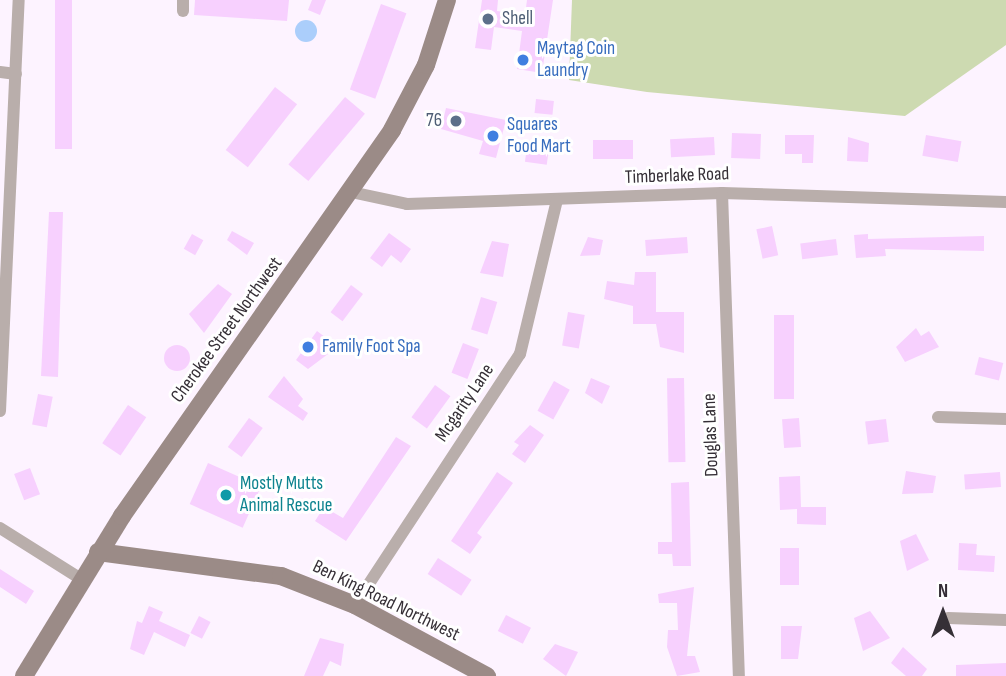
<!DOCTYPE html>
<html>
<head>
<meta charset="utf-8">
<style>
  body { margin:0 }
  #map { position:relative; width:1006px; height:676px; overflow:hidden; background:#fdf3ff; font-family:"Sofia Sans Condensed",sans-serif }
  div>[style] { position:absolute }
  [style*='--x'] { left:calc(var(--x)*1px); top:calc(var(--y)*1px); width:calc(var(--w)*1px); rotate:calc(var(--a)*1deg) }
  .green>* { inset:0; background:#cddab1 }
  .water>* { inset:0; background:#abcefb }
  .round { border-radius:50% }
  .building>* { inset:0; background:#f7d0fe; transform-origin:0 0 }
  .street>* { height:12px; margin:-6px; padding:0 6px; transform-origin:6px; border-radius:6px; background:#b9aeab }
  .secondary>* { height:18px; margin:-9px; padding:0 9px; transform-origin:9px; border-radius:9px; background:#9b8b87 }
  .dots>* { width:19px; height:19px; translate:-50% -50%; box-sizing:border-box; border:4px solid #fff; border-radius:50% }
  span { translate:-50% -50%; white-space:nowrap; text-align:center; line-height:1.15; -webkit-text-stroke:6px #fff; paint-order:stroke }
  .service-label { font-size:19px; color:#4e5e75 }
  .left { translate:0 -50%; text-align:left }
  .right { translate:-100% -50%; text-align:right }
  .shop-label { font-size:19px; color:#366cbe }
  .street-label { font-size:19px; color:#352f36 }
  .culture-label { font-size:19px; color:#0d838f }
  .north { position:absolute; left:908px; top:578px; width:70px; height:70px; -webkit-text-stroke:5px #fff; paint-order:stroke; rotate:0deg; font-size:19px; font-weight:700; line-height:28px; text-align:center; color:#352f36 }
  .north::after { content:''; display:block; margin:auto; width:24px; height:32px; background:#352f36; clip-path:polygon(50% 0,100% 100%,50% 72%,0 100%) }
</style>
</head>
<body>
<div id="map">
  <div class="green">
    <i style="clip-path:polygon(572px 0,1006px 0,1006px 45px,905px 116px,647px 92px,569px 80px)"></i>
  </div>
  <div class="water">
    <i class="round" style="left:295px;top:20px;width:22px;height:22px"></i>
  </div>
  <div class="building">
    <i style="left:55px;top:0;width:17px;height:149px"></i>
    <i style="clip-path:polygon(195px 0,289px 0,287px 21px,194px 15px)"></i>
    <i style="clip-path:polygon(312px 0,326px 0,320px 15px,308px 10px)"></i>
    <i style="clip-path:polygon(482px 0,498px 0,497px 11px,525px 15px,527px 0,553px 0,542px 73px,517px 69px,522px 31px,494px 27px,491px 50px,475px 48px)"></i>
    <i style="left:381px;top:4px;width:27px;height:91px;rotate:20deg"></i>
    <i style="left:275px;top:87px;width:28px;height:80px;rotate:38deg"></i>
    <i style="left:345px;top:97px;width:26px;height:88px;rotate:40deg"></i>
    <i style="left:536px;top:99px;width:18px;height:14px;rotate:6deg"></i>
    <i style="clip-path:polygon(446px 108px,506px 120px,496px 158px,479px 154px,483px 141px,441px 129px)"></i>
    <i style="left:732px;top:133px;width:29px;height:25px;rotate:2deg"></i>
    <i style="clip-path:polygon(785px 135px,814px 135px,813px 163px,802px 163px,802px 154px,785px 154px)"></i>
    <i style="left:926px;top:135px;width:36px;height:21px;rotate:10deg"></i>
    <i style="left:714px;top:137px;width:18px;height:44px;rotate:87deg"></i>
    <i style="clip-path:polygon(848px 137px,869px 143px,868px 162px,847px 161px)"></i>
    <i style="left:528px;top:140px;width:22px;height:22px;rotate:8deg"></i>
    <i style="left:593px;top:140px;width:40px;height:19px"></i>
    <i style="clip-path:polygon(49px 212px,63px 212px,58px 377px,41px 376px)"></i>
    <i style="left:772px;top:226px;width:30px;height:16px;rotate:78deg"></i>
    <i style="clip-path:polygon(232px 231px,254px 243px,247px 255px,227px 240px)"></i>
    <i style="clip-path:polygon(389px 233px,411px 249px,401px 263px,391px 255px,382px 267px,370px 258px)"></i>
    <i style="left:192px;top:234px;width:13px;height:17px;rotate:29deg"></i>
    <i style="clip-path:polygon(868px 234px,868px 239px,984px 236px,984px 251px,885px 249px,886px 256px,856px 258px,854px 235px)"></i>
    <i style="clip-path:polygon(588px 237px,603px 240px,600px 255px,580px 256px)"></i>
    <i style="left:687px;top:237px;width:16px;height:42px;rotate:86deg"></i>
    <i style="left:836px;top:239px;width:16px;height:36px;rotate:83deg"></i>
    <i style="clip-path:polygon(492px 241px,509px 244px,503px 277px,480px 273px)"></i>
    <i style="clip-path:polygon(635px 272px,656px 272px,656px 312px,684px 312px,684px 353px,660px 347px,656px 324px,633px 324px,633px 306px,604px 299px,607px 281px,634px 285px)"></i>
    <i style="clip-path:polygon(218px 284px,232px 294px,204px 333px,189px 314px)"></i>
    <i style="left:351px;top:285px;width:15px;height:34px;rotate:37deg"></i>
    <i style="left:481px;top:297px;width:17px;height:34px;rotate:17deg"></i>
    <i style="left:568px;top:312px;width:17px;height:34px;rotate:10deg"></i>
    <i style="left:774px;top:315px;width:20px;height:84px"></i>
    <i style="clip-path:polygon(916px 328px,921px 336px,929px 331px,939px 347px,905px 362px,896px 347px)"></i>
    <i style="clip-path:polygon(317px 331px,329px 340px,323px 350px,328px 354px,308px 369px,296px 360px)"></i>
    <i style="left:463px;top:343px;width:17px;height:32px;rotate:21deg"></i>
    <i class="round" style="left:164px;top:345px;width:26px;height:26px"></i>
    <i style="left:979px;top:357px;width:25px;height:18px;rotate:14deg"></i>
    <i style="clip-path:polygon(284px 376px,303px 399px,298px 406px,308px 413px,303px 421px,268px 397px)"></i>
    <i style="clip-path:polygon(591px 378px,610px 386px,602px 404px,585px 393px)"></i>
    <i style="left:684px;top:378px;width:84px;height:17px;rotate:89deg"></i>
    <i style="left:554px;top:381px;width:18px;height:34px;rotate:29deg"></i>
    <i style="left:435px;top:385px;width:19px;height:40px;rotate:36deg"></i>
    <i style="left:38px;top:394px;width:15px;height:31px;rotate:11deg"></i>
    <i style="left:128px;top:405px;width:22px;height:46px;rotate:34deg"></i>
    <i style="left:249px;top:418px;width:17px;height:36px;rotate:36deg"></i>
    <i style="left:799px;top:418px;width:29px;height:17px;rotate:86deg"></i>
    <i style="left:886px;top:419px;width:23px;height:21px;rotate:83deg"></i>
    <i style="clip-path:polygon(530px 425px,544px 435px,525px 463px,512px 454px,519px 445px,514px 442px)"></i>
    <i style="clip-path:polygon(396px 437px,411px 446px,346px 541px,315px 521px,324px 507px,343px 518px)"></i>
    <i style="left:208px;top:463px;width:58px;height:45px;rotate:24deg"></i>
    <i style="left:30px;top:468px;width:28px;height:17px;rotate:69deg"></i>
    <i style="clip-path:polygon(906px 471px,936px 476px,933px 493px,902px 494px)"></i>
    <i style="clip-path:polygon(497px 472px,513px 483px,477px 533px,482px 537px,470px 554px,451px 541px)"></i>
    <i style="left:1000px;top:472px;width:15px;height:36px;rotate:86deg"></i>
    <i style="clip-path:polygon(800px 476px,801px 507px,826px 507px,826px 525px,797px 524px,797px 509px,780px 510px,779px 477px)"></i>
    <i style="clip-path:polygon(689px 482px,691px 566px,673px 566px,672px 554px,658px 554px,658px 542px,672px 542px,671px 483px)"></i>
    <i style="clip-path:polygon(916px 534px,929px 560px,907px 571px,900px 541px)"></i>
    <i style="clip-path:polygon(959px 543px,977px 544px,976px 555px,995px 556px,994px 572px,958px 570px)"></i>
    <i style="left:780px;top:548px;width:19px;height:37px"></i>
    <i style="left:438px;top:558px;width:40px;height:19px;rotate:33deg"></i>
    <i style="clip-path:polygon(0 569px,34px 591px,26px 604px,0 587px)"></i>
    <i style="clip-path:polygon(694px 587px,687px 656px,695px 656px,700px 672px,677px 676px,667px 647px,668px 630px,678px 630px,677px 603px,659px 603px,658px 594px)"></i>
    <i style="clip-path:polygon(149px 606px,163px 612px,159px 621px,190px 635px,185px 647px,154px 632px,144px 655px,130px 649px,137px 621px,142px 623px)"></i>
    <i style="clip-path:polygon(870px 611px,890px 638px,863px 651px,854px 618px)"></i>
    <i style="left:506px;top:615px;width:28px;height:18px;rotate:27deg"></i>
    <i style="left:199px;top:616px;width:13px;height:19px;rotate:27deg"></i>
    <i style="clip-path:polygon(781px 626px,802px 626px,798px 659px,781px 659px)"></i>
    <i style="clip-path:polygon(320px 638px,344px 644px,341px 666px,330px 661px,323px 676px,304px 676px)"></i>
    <i style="clip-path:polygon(555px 644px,578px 652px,566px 676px,543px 659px)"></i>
    <i style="clip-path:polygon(903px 647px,927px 669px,922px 676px,906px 676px,891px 663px)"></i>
    <i style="clip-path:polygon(1006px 663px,1006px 676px,956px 676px,956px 665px)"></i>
  </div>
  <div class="street">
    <i style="--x:183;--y:11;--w:11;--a:-90"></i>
    <i style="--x:0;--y:72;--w:16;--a:7"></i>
    <i style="--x:351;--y:192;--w:57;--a:12.1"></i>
    <i style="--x:407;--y:204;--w:315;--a:-2"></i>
    <i style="--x:722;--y:193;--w:284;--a:1.8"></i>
    <i style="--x:722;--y:193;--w:483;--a:88"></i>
    <i style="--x:0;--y:411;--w:411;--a:-87.4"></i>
    <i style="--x:938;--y:417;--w:68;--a:1.7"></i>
    <i style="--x:0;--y:528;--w:96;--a:32.2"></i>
    <i style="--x:355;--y:605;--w:300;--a:-56.7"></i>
    <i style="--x:520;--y:354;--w:158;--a:-76.5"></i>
    <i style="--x:948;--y:618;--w:58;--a:2"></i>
  </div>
  <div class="secondary">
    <i style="--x:98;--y:552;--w:185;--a:7.5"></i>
    <i style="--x:281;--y:576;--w:79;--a:21.4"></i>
    <i style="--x:355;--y:605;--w:150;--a:28.3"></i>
    <i style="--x:24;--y:676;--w:188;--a:-58.5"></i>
    <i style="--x:122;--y:516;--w:471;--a:-55"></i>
    <i style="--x:392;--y:130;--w:73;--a:-62.4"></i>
    <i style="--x:426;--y:65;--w:68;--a:-72.1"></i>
  </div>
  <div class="dots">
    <i style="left:488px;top:19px;background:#5c6f8a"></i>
    <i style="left:523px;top:60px;background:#3f7fe0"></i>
    <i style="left:456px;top:121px;background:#5c6f8a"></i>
    <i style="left:493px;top:136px;background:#3f7fe0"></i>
    <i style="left:308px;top:347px;background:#3f7fe0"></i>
    <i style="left:226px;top:495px;background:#0f9aa8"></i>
  </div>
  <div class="service-label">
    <span class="left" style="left:502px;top:19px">Shell</span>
    <span class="right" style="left:442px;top:121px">76</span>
  </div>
  <div class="shop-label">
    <span class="left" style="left:537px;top:60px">Maytag Coin<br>Laundry</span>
    <span class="left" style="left:507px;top:136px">Squares<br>Food Mart</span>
    <span class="left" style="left:322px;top:347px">Family Foot Spa</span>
  </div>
  <div class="street-label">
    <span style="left:677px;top:176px;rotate:-2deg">Timberlake Road</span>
    <span style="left:227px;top:330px;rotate:-54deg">Cherokee Street Northwest</span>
    <span style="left:465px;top:403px;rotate:-56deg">Mcgarity Lane</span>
    <span style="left:711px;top:435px;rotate:-92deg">Douglas Lane</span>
    <span style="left:386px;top:601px;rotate:26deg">Ben King Road Northwest</span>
  </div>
  <div class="culture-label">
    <span class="left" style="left:240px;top:495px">Mostly Mutts<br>Animal Rescue</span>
  </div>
  <div class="north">N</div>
</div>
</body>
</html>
